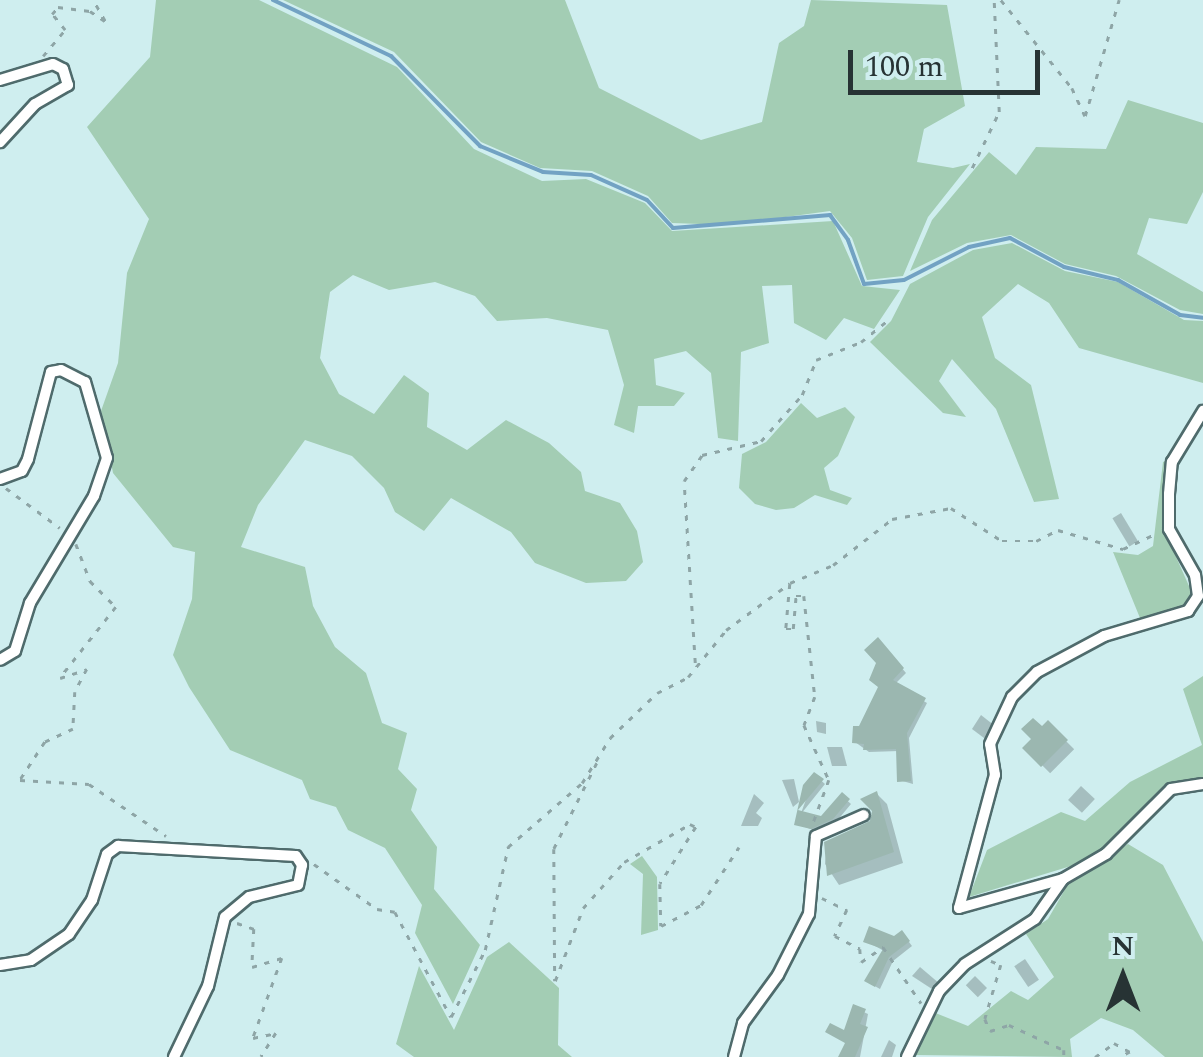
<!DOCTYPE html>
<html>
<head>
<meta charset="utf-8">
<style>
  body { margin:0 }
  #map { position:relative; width:1203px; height:1057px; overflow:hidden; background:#cfeeef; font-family:Spectral,serif }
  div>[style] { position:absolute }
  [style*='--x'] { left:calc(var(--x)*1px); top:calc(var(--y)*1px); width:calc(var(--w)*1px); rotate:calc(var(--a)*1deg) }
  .green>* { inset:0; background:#a3cdb4 }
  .shadow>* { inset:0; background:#0003; transform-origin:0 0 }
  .stream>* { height:4px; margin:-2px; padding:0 2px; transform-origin:2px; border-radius:2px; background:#72a2c3 }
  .building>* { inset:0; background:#9bb7b0 }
  .path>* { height:2.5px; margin-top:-1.25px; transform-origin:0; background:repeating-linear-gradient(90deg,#8ea5a6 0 5px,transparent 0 13px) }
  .roads { filter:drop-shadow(2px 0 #4f6b6c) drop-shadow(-2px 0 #4f6b6c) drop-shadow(0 2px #4f6b6c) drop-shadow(0 -2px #4f6b6c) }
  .minor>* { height:10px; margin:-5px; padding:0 5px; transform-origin:5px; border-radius:5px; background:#fff }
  span { translate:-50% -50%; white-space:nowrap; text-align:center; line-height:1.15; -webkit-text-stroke:8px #cfeeef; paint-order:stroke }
  .north { position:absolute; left:1073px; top:927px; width:100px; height:100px; -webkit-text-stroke:8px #cfeeef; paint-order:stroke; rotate:0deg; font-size:28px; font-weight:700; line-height:40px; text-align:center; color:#273334 }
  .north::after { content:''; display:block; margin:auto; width:35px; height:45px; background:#273334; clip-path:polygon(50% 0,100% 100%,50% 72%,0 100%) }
  .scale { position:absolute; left:848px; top:50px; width:192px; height:45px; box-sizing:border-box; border:5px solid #273334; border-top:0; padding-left:12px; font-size:30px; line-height:35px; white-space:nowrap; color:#273334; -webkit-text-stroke:8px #cfeeef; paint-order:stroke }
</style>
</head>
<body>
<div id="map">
  <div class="green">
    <i style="clip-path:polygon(156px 0,259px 0,397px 67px,474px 149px,542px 181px,586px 179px,645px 203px,672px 231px,833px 221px,862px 286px,900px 290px,874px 329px,844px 318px,826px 340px,794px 323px,792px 285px,762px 286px,769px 343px,741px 352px,738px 441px,718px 438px,711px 373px,686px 351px,654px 359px,656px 385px,685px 393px,674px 406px,638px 406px,634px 433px,614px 425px,624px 385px,608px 330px,547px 318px,497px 321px,475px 296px,435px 282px,389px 290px,353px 275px,330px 292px,320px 358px,339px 394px,374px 414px,404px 375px,429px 393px,427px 427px,467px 450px,506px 420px,549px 443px,581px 472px,585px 491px,620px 503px,637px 531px,643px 562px,626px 581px,586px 583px,535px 563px,511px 532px,451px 498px,424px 531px,395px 512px,384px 488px,352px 456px,305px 440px,258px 505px,241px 547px,305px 567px,313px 606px,335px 647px,366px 673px,382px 723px,407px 733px,398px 769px,417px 789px,411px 810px,437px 847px,434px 889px,480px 945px,453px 1004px,415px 933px,422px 905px,385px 848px,348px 830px,336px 807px,310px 799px,302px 780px,230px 750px,189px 687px,173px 655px,192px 599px,195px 552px,173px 547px,113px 473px,101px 411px,118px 363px,127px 273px,149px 219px,87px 127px,150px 57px)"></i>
    <i style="clip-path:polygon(283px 0,565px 0,599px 88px,701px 140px,762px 122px,779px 43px,804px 26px,811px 0,947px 5px,965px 106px,924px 129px,917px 162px,953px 168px,970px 164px,928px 217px,903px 276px,867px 280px,852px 238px,830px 211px,728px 225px,672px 223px,648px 196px,592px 171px,540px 168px,481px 142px,394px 52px)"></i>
    <i style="clip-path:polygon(1128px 100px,1203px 123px,1203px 192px,1187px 224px,1149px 218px,1137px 254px,1203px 292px,1203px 314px,1180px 310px,1116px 276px,1065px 264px,1011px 235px,967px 243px,910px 271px,932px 220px,989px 152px,1016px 175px,1036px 147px,1106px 149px)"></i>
    <i style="clip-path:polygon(1012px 243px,1065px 271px,1118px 282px,1184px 320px,1203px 321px,1203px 383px,1079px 348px,1049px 303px,1018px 284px,982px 317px,995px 358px,1031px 385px,1059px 499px,1034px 502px,996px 409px,952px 359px,939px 381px,966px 417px,943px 413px,870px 342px,891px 321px,910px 284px,973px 250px)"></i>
    <i style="clip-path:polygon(801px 403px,817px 418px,845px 407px,855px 417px,838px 456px,824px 468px,830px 490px,852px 498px,847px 505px,815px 495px,794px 508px,776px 510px,755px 504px,739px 488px,742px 454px,766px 442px)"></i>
    <i style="clip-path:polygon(1169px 459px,1165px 532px,1193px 595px,1183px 607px,1140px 618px,1113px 552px,1138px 555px,1153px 546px,1163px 462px)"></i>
    <i style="clip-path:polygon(1203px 676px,1203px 781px,1186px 779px,1156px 795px,1094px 859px,969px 897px,987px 850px,1061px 812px,1085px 821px,1130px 782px,1202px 745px,1183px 689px)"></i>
    <i style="clip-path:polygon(1128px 844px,1163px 865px,1203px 942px,1203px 1057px,1165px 1057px,1133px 1030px,1101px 1018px,1070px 1039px,1072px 1057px,915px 1055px,933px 1012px,968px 1026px,1011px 991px,1028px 1000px,1054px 977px,1026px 934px,1048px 919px,1071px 879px)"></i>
    <i style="clip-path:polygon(642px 856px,657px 877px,658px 930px,641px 935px,643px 874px,630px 864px)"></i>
    <i style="clip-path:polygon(509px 942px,559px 988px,558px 1045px,572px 1057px,414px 1057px,396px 1044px,419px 966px,454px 1030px,487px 957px)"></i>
  </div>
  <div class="shadow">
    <i style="left:1121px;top:513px;width:33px;height:10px;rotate:59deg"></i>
    <i style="clip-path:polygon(878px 640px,906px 673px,895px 684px,927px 703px,909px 738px,913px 784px,899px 780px,899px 751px,869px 752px,855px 742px,881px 687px)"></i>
    <i style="clip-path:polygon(981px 715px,995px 726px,988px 741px,972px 729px)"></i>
    <i style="clip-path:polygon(816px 721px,826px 723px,826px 734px,817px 732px)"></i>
    <i style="left:1048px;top:723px;width:37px;height:34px;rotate:45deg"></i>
    <i style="clip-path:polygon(827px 747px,842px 747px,847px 766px,832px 766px)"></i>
    <i style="clip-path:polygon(815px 775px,825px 784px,801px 814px,822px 818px,842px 796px,851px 804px,836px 822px,816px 831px,797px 824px)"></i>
    <i style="clip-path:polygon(794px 779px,799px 802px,793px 807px,782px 780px)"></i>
    <i style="left:1081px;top:786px;width:19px;height:19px;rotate:43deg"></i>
    <i style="clip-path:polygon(754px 794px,764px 803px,756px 813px,762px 818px,758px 826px,741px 826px)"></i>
    <i style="clip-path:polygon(877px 794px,887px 804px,903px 863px,839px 885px,825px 864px,827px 844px,873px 823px)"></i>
    <i style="clip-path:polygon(906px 938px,912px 946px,893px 961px,880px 989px,871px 984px,884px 951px,866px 941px)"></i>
    <i style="left:1025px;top:959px;width:25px;height:13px;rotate:56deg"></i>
    <i style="clip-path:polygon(920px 967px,940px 984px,935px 991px,912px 976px)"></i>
    <i style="left:975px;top:976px;width:17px;height:13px;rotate:45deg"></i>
    <i style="clip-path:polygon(855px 1008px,868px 1014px,860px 1057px,842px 1057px)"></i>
    <i style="clip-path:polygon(889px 1040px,896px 1045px,892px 1057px,881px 1057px)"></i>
  </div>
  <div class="stream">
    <i style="--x:273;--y:0;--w:131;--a:25.4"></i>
    <i style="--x:391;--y:56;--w:127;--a:45.3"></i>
    <i style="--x:480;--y:146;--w:68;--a:22.4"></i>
    <i style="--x:543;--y:172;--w:48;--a:3.6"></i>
    <i style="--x:591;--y:175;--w:61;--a:24.1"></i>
    <i style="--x:647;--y:200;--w:38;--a:47"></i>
    <i style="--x:673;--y:228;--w:158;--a:-4.7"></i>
    <i style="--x:830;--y:215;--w:31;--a:54"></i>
    <i style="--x:848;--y:240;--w:47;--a:70"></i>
    <i style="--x:864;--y:284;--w:40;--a:-5.7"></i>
    <i style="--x:904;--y:280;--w:73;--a:-26.9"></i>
    <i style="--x:969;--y:247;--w:42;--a:-12.4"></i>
    <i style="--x:1010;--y:238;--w:61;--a:28.2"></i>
    <i style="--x:1064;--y:267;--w:56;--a:13.5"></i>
    <i style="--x:1118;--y:280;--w:71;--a:29.4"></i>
    <i style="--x:1180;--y:315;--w:23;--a:7"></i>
  </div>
  <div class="building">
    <i style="clip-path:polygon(878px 637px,904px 668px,893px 680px,926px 698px,907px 733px,911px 781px,897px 782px,896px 749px,863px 750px,864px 744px,852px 743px,853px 726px,859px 726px,878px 687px,869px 680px,876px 663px,864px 650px)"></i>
    <i style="clip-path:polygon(1033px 718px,1042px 726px,1048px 720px,1068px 740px,1041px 767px,1022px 748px,1031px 739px,1021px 729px)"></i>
    <i style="clip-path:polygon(814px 772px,824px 779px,798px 810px,821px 816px,842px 792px,850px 799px,833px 819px,811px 829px,794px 825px,803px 785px)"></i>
    <i style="clip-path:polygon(877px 791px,894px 852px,827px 876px,824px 842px,870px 821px,872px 811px,860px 799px)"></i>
    <i style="clip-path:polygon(869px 926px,894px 936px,902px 930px,910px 941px,889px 957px,875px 987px,864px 981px,883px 949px,863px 942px)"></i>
    <i style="clip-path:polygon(853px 1004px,866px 1009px,860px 1024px,868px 1027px,855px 1057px,838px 1057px,845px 1043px,825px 1032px,830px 1023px,844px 1030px)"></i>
  </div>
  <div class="path">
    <i style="--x:1001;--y:0;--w:113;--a:51.1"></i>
    <i style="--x:1072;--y:88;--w:31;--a:65"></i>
    <i style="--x:1085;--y:116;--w:121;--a:-73.7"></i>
    <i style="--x:43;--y:56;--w:34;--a:-50"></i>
    <i style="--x:65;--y:30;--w:21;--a:-129"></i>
    <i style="--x:52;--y:14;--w:9;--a:-49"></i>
    <i style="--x:58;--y:7;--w:32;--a:7"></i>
    <i style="--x:90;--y:11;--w:18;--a:34"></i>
    <i style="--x:105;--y:21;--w:24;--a:-120"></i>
    <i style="--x:972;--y:168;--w:62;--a:-64.3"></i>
    <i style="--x:999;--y:112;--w:112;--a:-92.6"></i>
    <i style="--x:6;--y:488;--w:67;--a:36.5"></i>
    <i style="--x:76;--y:544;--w:40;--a:69"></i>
    <i style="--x:90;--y:581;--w:37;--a:45"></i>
    <i style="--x:116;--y:607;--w:90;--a:128.3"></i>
    <i style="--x:60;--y:678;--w:28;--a:-18"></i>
    <i style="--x:87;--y:669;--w:26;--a:118"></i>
    <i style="--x:75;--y:692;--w:37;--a:93"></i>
    <i style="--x:73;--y:729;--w:31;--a:155"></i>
    <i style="--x:45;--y:742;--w:45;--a:123.3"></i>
    <i style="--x:20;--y:780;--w:69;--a:3.3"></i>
    <i style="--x:89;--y:784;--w:93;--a:34"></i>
    <i style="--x:790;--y:584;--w:45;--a:95.1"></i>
    <i style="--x:786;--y:629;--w:7;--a:0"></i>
    <i style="--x:793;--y:629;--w:33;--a:-85"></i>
    <i style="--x:796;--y:596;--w:8;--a:0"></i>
    <i style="--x:804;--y:596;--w:102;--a:83.8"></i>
    <i style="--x:815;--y:697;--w:30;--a:111"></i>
    <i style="--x:804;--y:725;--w:60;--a:65.6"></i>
    <i style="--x:829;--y:780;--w:47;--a:110"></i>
    <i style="--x:695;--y:663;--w:182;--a:-93.5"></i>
    <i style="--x:684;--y:481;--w:32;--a:-55"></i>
    <i style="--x:702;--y:455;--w:61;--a:-13.3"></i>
    <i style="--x:761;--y:441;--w:62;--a:-48.3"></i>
    <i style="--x:802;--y:395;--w:38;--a:-68"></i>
    <i style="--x:816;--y:360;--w:48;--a:-21.8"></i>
    <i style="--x:861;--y:342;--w:35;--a:-39"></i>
    <i style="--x:597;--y:763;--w:96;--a:116.6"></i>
    <i style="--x:554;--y:849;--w:132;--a:89.6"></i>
    <i style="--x:555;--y:981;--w:78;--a:-69"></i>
    <i style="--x:583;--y:908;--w:62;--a:-48.3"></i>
    <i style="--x:624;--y:862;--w:76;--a:-29.9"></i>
    <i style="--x:690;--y:824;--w:7;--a:27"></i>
    <i style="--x:696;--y:827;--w:67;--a:122.3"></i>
    <i style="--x:660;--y:884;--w:42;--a:88.6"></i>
    <i style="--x:661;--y:926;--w:45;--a:-27.7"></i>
    <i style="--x:701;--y:905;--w:69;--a:-56.8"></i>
    <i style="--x:314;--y:864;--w:77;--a:35.5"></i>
    <i style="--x:377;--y:909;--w:18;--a:9"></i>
    <i style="--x:395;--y:912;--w:119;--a:61.9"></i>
    <i style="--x:451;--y:1017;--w:75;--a:-63.1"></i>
    <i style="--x:485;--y:950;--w:106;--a:-77.4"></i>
    <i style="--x:508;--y:847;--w:98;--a:-40.9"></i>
    <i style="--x:582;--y:783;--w:53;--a:-58.1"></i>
    <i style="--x:610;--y:738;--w:65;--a:-43.8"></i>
    <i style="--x:657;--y:693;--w:35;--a:-27"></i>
    <i style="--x:688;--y:677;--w:60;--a:-51"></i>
    <i style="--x:726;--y:630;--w:79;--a:-36.3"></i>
    <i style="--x:790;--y:583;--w:47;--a:-22.7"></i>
    <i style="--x:833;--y:565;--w:75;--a:-37.9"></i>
    <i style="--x:892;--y:519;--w:60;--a:-10.6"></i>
    <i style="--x:951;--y:508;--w:61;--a:32.9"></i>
    <i style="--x:1002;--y:541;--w:34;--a:0"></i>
    <i style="--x:1036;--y:541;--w:25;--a:-27"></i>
    <i style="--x:1058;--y:530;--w:68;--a:16.3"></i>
    <i style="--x:1123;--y:549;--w:38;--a:-25"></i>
    <i style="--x:822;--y:898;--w:28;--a:26"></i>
    <i style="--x:847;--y:910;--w:29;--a:115"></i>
    <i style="--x:835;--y:936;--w:28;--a:27"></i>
    <i style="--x:860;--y:949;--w:13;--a:86"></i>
    <i style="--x:861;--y:962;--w:27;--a:-34"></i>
    <i style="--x:883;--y:947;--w:68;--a:55.8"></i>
    <i style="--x:237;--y:923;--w:18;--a:19"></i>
    <i style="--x:254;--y:929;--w:38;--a:93"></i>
    <i style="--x:252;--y:967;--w:31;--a:-17"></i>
    <i style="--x:282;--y:958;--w:85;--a:109.9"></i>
    <i style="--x:253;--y:1038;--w:24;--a:-12"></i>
    <i style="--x:276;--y:1033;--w:28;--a:122"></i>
    <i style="--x:991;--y:961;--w:11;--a:22"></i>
    <i style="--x:1001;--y:965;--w:56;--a:106.5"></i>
    <i style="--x:985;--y:1019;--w:13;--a:67"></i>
    <i style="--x:990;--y:1031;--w:20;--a:-18"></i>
    <i style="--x:1009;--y:1025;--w:60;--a:24.4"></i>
    <i style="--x:1064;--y:1050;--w:7;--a:90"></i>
    <i style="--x:1095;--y:1057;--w:24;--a:-36"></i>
    <i style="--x:1114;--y:1043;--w:18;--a:29"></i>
    <i style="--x:1130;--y:1052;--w:11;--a:153"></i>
  </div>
  <div class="roads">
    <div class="minor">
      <i style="--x:0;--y:80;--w:55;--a:-16.8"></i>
      <i style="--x:53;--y:64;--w:11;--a:27"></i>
      <i style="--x:63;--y:69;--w:17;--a:73"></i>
      <i style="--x:68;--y:85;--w:38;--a:150"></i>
      <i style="--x:35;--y:104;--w:52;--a:132.6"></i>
      <i style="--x:0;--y:479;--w:23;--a:-20"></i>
      <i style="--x:22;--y:471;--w:13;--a:-63"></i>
      <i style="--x:28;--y:459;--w:90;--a:-75.2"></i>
      <i style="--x:51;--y:372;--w:10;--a:-11"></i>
      <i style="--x:61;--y:370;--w:27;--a:27"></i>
      <i style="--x:85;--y:382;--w:79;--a:73.9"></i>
      <i style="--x:107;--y:458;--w:40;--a:108.9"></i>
      <i style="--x:94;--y:496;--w:125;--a:120.9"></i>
      <i style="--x:30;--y:603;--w:50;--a:107.4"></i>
      <i style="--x:15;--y:651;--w:17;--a:149"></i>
      <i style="--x:1063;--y:879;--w:108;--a:164.4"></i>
      <i style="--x:959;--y:908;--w:138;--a:-74.9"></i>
      <i style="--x:995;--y:775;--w:31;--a:-99"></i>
      <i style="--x:990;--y:744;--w:52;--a:-64.9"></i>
      <i style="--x:1012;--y:697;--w:35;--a:-45"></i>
      <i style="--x:1037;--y:672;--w:76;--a:-28.2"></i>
      <i style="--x:1104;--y:636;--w:88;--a:-16.6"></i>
      <i style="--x:1188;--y:611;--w:18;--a:-56"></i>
      <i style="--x:1198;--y:596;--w:21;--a:-98"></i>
      <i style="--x:1195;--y:575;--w:53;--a:-119.5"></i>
      <i style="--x:1169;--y:529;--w:35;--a:-90"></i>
      <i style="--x:1169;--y:494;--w:32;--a:-85"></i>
      <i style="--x:1172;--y:462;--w:60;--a:-58.7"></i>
      <i style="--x:0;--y:965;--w:31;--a:-9"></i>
      <i style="--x:31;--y:960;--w:46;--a:-34.4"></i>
      <i style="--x:69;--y:934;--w:41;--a:-55.9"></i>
      <i style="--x:92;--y:900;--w:48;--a:-71.9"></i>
      <i style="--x:107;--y:854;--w:14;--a:-36"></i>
      <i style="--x:118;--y:846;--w:178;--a:3.2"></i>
      <i style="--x:296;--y:856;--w:11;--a:56"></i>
      <i style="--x:302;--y:865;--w:20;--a:101"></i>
      <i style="--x:298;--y:885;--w:50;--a:166.2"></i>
      <i style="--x:249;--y:897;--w:31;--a:140"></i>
      <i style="--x:225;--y:917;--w:71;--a:103.8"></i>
      <i style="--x:208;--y:986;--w:79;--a:115.6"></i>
      <i style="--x:734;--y:1057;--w:35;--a:-75"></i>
      <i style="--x:743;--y:1023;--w:59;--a:-53.9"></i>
      <i style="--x:778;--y:975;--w:68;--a:-63.1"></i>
      <i style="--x:809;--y:914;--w:78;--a:-84.9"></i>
      <i style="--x:816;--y:836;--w:52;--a:-23.6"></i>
      <i style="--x:907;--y:1057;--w:73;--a:-64.1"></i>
      <i style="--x:939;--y:991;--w:37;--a:-46"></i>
      <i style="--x:965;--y:964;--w:83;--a:-32.7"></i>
      <i style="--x:1035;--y:919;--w:49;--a:-55"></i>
      <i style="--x:1063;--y:879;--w:50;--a:-30.2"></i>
      <i style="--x:1106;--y:854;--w:92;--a:-45"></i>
      <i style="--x:1171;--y:789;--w:32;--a:-9"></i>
    </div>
  </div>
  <div class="north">N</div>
  <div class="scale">100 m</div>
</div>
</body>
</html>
